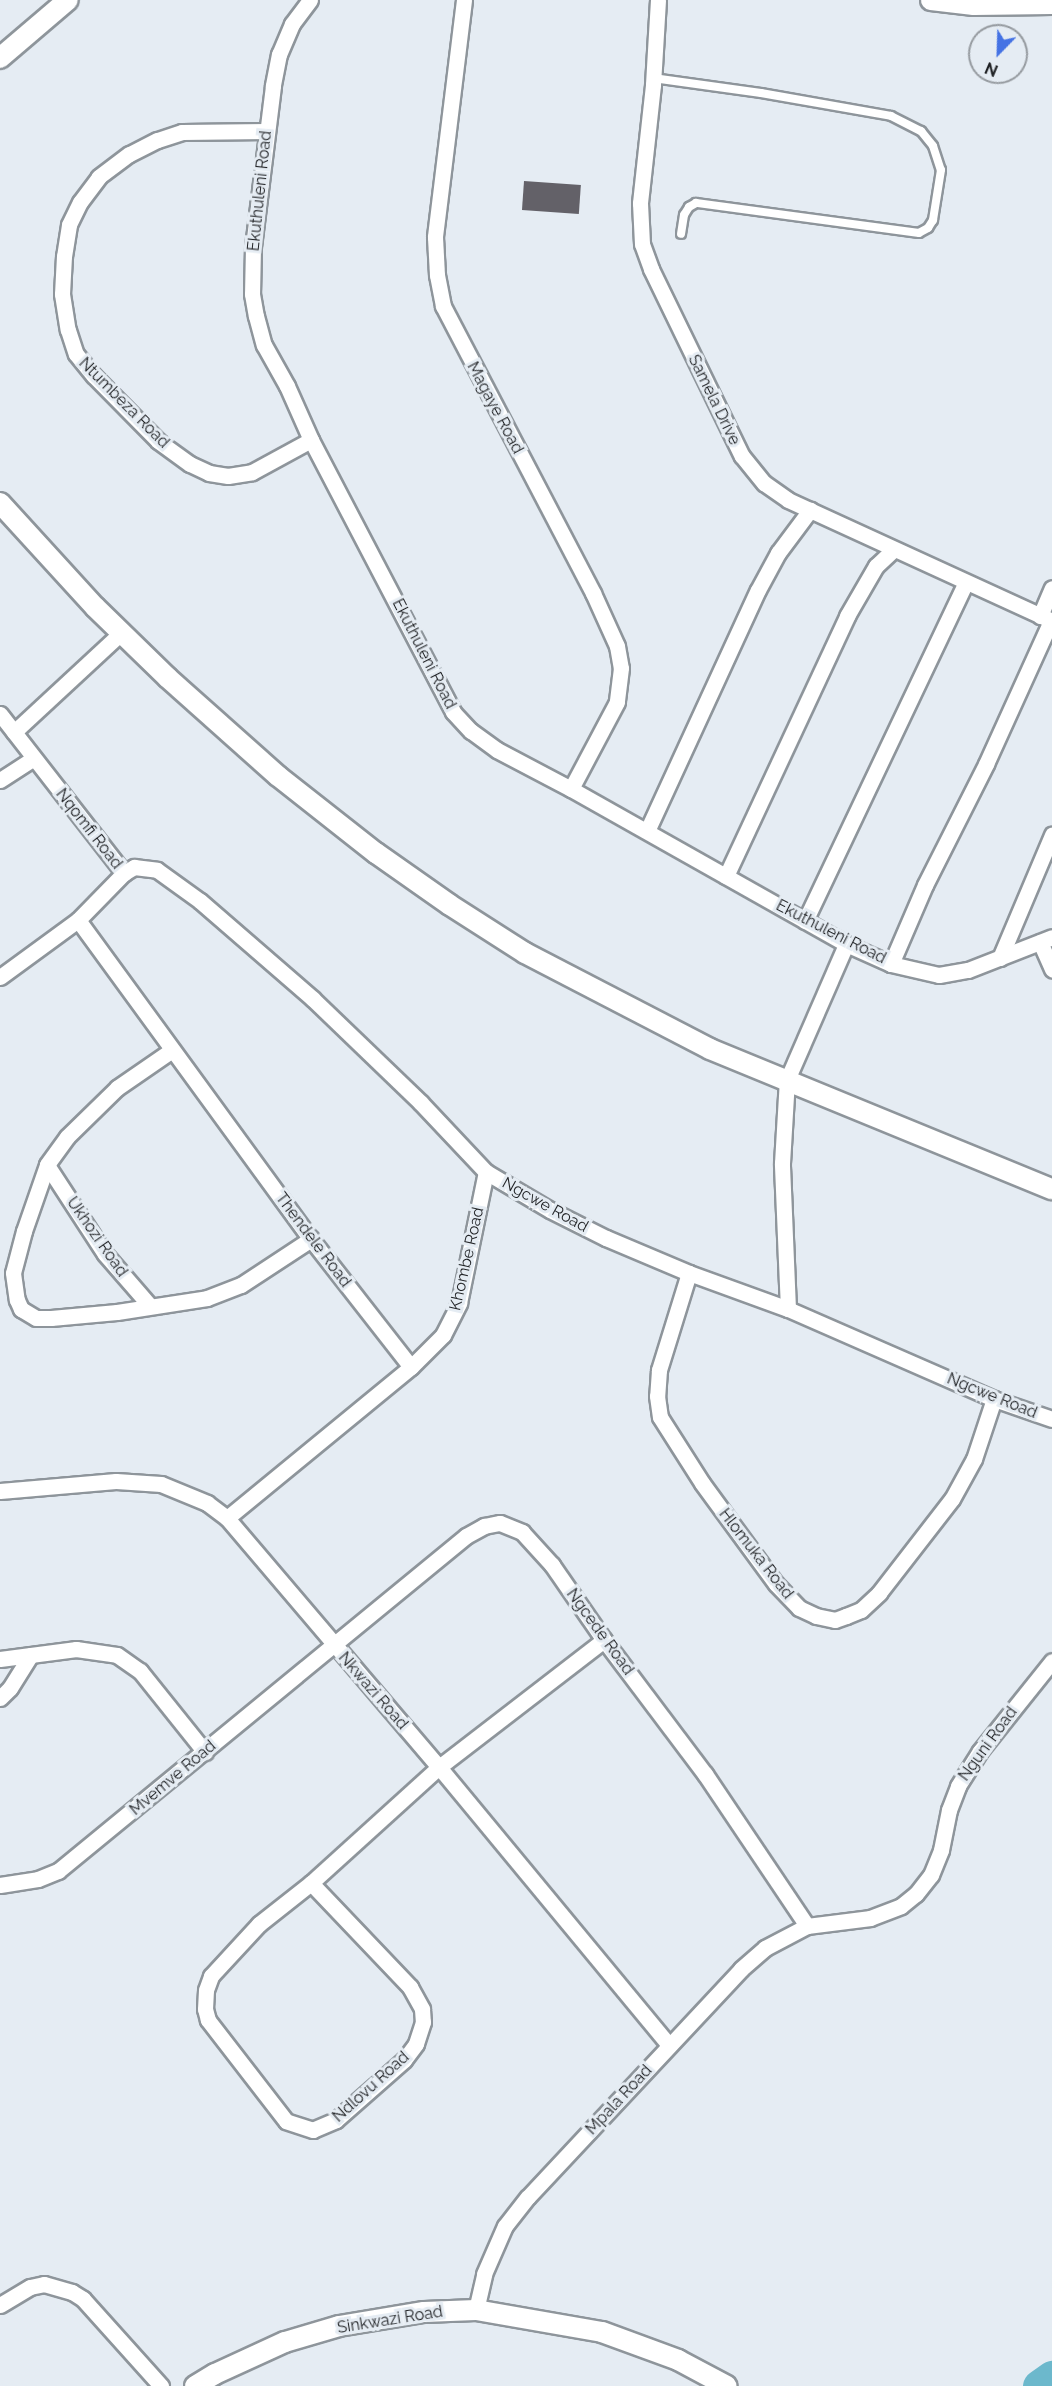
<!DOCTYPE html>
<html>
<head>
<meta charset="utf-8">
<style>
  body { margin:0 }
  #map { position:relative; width:1052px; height:2386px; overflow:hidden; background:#e5ecf3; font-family:Raleway,sans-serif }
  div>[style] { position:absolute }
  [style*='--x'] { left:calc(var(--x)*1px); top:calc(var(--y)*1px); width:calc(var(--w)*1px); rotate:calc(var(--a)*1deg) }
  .river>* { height:33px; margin:-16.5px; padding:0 16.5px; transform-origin:16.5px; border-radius:16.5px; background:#6cb8cc }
  .building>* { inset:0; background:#636168; transform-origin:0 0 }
  .roads { filter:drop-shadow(2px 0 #8e959b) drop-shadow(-2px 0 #8e959b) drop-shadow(0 2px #8e959b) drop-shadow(0 -2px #8e959b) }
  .service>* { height:8px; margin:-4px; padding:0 4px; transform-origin:4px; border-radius:4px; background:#fff }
  .minor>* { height:15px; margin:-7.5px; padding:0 7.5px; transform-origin:7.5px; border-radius:7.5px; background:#fff }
  .tertiary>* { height:20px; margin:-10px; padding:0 10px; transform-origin:10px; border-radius:10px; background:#fff }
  span { translate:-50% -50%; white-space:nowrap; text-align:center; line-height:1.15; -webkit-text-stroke:6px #e5ecf3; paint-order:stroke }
  .street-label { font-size:16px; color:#1f2124 }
  .north { position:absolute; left:968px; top:24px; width:60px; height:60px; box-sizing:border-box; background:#e5ecf3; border:2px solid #969ba0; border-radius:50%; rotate:203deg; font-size:16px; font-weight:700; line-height:24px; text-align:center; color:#1f2124 }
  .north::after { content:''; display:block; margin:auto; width:21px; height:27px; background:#4472e4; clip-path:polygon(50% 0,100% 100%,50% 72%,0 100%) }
</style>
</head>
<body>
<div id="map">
  <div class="river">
    <i style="--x:1039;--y:2386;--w:16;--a:-35"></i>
  </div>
  <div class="building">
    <i style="left:524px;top:181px;width:57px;height:29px;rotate:4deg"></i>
  </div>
  <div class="roads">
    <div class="service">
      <i style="--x:653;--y:78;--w:109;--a:7.9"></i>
      <i style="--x:761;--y:93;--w:132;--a:10"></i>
      <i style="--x:891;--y:116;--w:34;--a:27"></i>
      <i style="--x:921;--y:131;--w:19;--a:51"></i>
      <i style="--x:933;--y:146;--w:25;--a:72"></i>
      <i style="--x:941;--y:170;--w:51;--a:99.1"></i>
      <i style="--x:933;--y:220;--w:9;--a:122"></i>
      <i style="--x:928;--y:228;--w:10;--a:151"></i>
      <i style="--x:919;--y:233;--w:225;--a:-172.3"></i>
      <i style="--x:696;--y:203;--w:8;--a:150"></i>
      <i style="--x:689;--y:207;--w:9;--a:122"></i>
      <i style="--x:684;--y:215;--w:19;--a:99"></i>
    </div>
    <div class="minor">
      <i style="--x:310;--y:0;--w:30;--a:127"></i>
      <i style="--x:292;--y:24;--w:33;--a:113"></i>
      <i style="--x:279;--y:54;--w:33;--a:101"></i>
      <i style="--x:273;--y:86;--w:162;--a:97.1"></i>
      <i style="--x:253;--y:247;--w:47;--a:91.2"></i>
      <i style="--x:252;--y:294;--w:22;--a:80"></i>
      <i style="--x:256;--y:316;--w:30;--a:75"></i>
      <i style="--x:264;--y:345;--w:47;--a:60.7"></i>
      <i style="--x:287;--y:386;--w:59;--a:66"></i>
      <i style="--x:311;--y:440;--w:307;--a:62.4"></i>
      <i style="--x:453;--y:712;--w:26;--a:47"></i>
      <i style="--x:471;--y:731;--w:32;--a:36"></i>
      <i style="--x:497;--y:750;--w:84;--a:27.8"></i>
      <i style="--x:571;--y:789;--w:316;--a:29.4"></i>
      <i style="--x:846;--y:944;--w:49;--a:24"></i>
      <i style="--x:891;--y:964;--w:49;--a:12.9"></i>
      <i style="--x:939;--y:975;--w:29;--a:-10"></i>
      <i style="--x:968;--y:970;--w:90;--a:-21.4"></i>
      <i style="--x:464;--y:0;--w:239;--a:97"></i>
      <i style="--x:435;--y:237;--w:38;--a:87"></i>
      <i style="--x:437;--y:275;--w:32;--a:79"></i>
      <i style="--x:443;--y:306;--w:324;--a:62.4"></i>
      <i style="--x:593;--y:593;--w:58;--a:65.6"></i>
      <i style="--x:617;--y:646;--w:22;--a:80"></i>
      <i style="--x:621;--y:668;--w:34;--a:97"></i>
      <i style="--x:617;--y:702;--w:98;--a:117.9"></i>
      <i style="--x:658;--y:0;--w:85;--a:93.4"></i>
      <i style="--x:653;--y:85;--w:119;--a:96.3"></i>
      <i style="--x:640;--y:203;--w:41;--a:87.2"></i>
      <i style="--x:642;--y:244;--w:27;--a:70"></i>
      <i style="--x:651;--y:269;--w:208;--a:64.1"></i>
      <i style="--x:742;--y:456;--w:35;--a:51"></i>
      <i style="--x:764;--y:483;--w:29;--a:35"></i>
      <i style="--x:788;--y:500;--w:290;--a:24.6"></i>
      <i style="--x:267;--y:131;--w:85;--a:179.3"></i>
      <i style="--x:182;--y:132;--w:26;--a:162"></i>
      <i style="--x:157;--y:140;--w:31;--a:153"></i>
      <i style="--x:129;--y:154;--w:38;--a:143"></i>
      <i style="--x:99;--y:177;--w:31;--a:127"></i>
      <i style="--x:80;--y:202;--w:25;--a:116"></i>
      <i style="--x:69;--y:225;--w:31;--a:99"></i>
      <i style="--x:64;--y:256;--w:38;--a:93"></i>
      <i style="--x:62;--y:294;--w:36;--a:81"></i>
      <i style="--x:68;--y:330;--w:25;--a:72"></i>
      <i style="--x:76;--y:354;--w:28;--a:51"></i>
      <i style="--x:94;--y:376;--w:91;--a:45.4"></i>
      <i style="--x:158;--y:441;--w:39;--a:36"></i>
      <i style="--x:190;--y:464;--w:21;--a:25"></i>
      <i style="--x:209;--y:473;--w:19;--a:9"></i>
      <i style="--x:228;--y:476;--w:24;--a:-9"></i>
      <i style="--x:252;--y:472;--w:67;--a:-28.5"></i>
      <i style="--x:1040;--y:616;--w:30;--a:-67"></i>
      <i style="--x:0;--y:714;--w:202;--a:52.1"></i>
      <i style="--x:14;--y:732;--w:146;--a:-42.8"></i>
      <i style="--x:0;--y:780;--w:40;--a:-32.9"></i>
      <i style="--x:647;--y:831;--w:265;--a:-65.3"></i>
      <i style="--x:758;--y:590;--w:42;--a:-61.6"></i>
      <i style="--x:778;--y:553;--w:54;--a:-53.3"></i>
      <i style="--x:726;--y:876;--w:287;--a:-65"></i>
      <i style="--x:847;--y:616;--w:58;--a:-59.9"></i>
      <i style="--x:876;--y:566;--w:23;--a:-43"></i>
      <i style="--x:78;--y:920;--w:395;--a:53.9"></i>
      <i style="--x:311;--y:1239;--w:162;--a:52"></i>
      <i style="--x:805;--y:921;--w:375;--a:-64.6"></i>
      <i style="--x:1040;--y:942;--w:30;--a:66"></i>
      <i style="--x:1000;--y:958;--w:134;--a:-67.1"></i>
      <i style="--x:891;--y:964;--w:86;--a:-66.7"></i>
      <i style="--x:925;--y:885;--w:136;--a:-63.2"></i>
      <i style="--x:986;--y:764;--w:157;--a:-65.6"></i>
      <i style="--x:0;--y:977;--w:97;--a:-36.2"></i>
      <i style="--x:78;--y:920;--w:66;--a:-45.6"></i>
      <i style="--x:124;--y:873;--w:12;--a:-31"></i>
      <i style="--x:134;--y:867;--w:23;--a:7"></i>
      <i style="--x:157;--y:870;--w:53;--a:35.8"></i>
      <i style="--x:200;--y:901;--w:150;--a:40.9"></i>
      <i style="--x:313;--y:999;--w:149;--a:43.9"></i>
      <i style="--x:420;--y:1102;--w:96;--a:46.7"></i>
      <i style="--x:486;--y:1172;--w:74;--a:30.7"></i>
      <i style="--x:550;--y:1210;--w:63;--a:26.6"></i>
      <i style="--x:606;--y:1238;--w:90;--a:22.9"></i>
      <i style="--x:689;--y:1273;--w:105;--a:20"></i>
      <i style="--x:788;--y:1309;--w:225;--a:23.6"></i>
      <i style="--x:994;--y:1399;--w:61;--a:19"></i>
      <i style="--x:172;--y:1050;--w:67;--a:145.4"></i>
      <i style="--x:117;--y:1088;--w:70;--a:135.6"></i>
      <i style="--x:67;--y:1137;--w:34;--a:126"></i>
      <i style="--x:47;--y:1165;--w:70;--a:109.2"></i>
      <i style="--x:24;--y:1231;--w:43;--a:104.7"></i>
      <i style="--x:13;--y:1273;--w:27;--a:82"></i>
      <i style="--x:17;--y:1300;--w:10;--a:66"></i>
      <i style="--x:21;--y:1309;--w:17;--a:31"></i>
      <i style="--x:36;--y:1318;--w:15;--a:0"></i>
      <i style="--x:51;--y:1318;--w:66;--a:-5.2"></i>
      <i style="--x:117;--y:1312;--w:91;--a:-8.8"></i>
      <i style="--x:207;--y:1298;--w:36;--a:-21"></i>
      <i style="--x:241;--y:1285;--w:84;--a:-33.3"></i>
      <i style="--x:47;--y:1165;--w:106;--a:56.9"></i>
      <i style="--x:105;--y:1254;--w:69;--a:49.1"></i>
      <i style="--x:689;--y:1273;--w:102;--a:107.2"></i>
      <i style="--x:659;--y:1370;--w:26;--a:94"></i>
      <i style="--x:657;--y:1396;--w:21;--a:82"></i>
      <i style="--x:660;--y:1417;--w:78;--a:57.5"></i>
      <i style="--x:702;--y:1483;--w:125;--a:53.8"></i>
      <i style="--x:776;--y:1584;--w:33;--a:46"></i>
      <i style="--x:799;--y:1608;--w:19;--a:25"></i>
      <i style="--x:816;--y:1616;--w:19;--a:12"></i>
      <i style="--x:835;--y:1620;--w:12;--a:-20"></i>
      <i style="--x:846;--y:1616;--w:16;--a:-22"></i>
      <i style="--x:861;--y:1610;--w:25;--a:-43"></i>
      <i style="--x:879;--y:1593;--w:119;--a:-52.2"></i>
      <i style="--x:952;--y:1499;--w:46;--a:-61.2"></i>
      <i style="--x:974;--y:1459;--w:63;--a:-71.6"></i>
      <i style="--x:788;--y:1309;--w:146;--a:-92.4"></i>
      <i style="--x:782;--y:1163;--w:83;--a:-86.6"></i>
      <i style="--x:787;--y:1080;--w:148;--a:-66.5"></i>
      <i style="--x:0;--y:1491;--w:116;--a:-4.9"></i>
      <i style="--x:116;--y:1481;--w:45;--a:3.8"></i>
      <i style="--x:161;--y:1484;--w:50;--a:22.4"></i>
      <i style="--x:207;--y:1503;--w:25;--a:37"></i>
      <i style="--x:227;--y:1518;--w:327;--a:49.6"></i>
      <i style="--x:439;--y:1767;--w:361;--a:50.4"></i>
      <i style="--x:227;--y:1518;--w:238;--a:-39.4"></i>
      <i style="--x:411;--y:1367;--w:45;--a:-45"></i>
      <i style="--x:443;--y:1335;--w:36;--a:-63"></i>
      <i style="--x:459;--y:1303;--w:134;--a:-78.4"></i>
      <i style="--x:0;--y:1659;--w:77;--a:-7.5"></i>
      <i style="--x:76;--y:1649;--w:41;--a:8.3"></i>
      <i style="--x:117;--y:1655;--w:28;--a:35"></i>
      <i style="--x:140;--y:1671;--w:104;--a:51.3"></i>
      <i style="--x:0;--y:1698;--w:14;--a:-45"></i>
      <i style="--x:10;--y:1688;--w:39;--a:-58"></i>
      <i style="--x:311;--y:1883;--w:144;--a:46.4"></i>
      <i style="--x:410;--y:1987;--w:25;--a:61"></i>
      <i style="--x:422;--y:2009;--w:13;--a:86"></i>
      <i style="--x:423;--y:2022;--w:23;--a:108"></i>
      <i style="--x:416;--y:2044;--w:20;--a:127"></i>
      <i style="--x:404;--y:2060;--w:91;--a:138.6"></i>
      <i style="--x:336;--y:2120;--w:25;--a:157"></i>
      <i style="--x:313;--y:2130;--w:28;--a:-162"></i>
      <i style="--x:286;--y:2121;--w:128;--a:-127.7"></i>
      <i style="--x:208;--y:2020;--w:11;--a:-105"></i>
      <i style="--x:205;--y:2009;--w:19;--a:-87"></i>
      <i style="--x:206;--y:1990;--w:15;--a:-70"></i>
      <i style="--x:211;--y:1976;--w:71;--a:-47.3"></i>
      <i style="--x:259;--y:1924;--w:66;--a:-38.3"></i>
      <i style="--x:311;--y:1883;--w:173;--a:-42.2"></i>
      <i style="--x:439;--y:1767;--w:208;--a:-37.6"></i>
      <i style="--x:0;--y:1885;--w:38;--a:-9"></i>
      <i style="--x:38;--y:1879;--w:22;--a:-22"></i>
      <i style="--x:58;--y:1871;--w:528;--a:-39.39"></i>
      <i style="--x:466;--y:1536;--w:21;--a:-29"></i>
      <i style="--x:484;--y:1526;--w:16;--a:-11"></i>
      <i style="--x:500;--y:1523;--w:24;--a:22"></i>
      <i style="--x:522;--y:1532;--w:45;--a:47.7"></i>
      <i style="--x:552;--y:1565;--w:91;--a:55.3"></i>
      <i style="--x:604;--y:1640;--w:168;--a:53"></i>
      <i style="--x:705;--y:1774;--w:183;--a:56.1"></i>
      <i style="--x:0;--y:2305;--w:35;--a:-31"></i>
      <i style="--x:30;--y:2287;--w:14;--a:-12"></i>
      <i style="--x:44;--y:2284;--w:29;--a:16"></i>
      <i style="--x:72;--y:2292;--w:13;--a:32"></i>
      <i style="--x:83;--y:2299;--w:117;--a:48.1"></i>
      <i style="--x:476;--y:2310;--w:37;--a:-77"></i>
      <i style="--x:484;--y:2274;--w:52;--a:-66.4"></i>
      <i style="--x:505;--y:2226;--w:37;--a:-52"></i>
      <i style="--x:528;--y:2197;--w:312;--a:-46.9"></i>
      <i style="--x:741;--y:1969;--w:32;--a:-41"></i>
      <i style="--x:765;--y:1948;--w:47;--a:-27.6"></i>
      <i style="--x:807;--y:1926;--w:64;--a:-7.2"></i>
      <i style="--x:870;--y:1918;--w:33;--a:-21"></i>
      <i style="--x:901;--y:1906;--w:19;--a:-39"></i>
      <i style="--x:916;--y:1894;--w:24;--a:-52"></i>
      <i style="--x:931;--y:1875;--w:27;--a:-68"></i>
      <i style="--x:941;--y:1850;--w:41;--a:-78.7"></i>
      <i style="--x:949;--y:1810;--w:26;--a:-69"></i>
      <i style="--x:958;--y:1786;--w:41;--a:-57.8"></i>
      <i style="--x:980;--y:1751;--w:115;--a:-51.3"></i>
    </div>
    <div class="tertiary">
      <i style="--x:931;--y:0;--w:43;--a:6.6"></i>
      <i style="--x:974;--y:5;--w:78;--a:-0.7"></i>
      <i style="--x:0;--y:58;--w:89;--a:-40.5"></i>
      <i style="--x:0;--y:503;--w:141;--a:47.6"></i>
      <i style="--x:95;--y:607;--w:102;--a:44.2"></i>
      <i style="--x:168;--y:678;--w:147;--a:41.7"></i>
      <i style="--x:278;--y:776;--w:125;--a:38.2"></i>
      <i style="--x:376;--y:853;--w:90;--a:35.1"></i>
      <i style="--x:450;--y:905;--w:89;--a:32.6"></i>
      <i style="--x:525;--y:953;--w:208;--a:27.4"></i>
      <i style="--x:710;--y:1049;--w:370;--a:22.3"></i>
      <i style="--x:195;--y:2386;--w:23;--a:-31"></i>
      <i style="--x:215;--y:2374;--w:77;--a:-24.6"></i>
      <i style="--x:285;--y:2342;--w:56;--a:-16.5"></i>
      <i style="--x:339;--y:2326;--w:86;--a:-9.4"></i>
      <i style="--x:424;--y:2312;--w:52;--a:-2.2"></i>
      <i style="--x:476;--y:2310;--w:128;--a:9.9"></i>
      <i style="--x:602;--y:2332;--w:81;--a:20.2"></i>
      <i style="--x:678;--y:2360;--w:55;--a:28"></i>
    </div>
  </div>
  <div class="street-label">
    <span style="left:260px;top:191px;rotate:-84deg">Ekuthuleni Road</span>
    <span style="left:714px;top:400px;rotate:64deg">Samela Drive</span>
    <span style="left:124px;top:403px;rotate:45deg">Ntumbeza Road</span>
    <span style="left:495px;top:408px;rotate:62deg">Magaye Road</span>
    <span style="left:424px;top:654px;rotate:63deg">Ekuthuleni Road</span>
    <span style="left:89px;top:829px;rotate:52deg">Nqomfi Road</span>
    <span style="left:831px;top:932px;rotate:27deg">Ekuthuleni Road</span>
    <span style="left:545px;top:1205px;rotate:29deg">Ngcwe Road</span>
    <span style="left:97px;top:1237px;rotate:55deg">Ukhozi Road</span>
    <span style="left:313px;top:1240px;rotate:53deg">Thendele Road</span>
    <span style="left:467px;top:1259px;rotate:-77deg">Khombe Road</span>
    <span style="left:992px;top:1396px;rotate:22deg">Ngcwe Road</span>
    <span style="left:756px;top:1554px;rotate:52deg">Hlomuka Road</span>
    <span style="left:600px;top:1632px;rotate:54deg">Ngcede Road</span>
    <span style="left:373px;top:1691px;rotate:49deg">Nkwazi Road</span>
    <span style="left:988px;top:1744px;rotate:-54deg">Nguni Road</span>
    <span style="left:173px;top:1778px;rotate:-40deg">Mvemve Road</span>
    <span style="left:371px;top:2087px;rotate:-42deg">Ndlovu Road</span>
    <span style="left:619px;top:2100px;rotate:-47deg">Mpala Road</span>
    <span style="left:390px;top:2320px;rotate:-9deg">Sinkwazi Road</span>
  </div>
  <div class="north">N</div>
</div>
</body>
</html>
